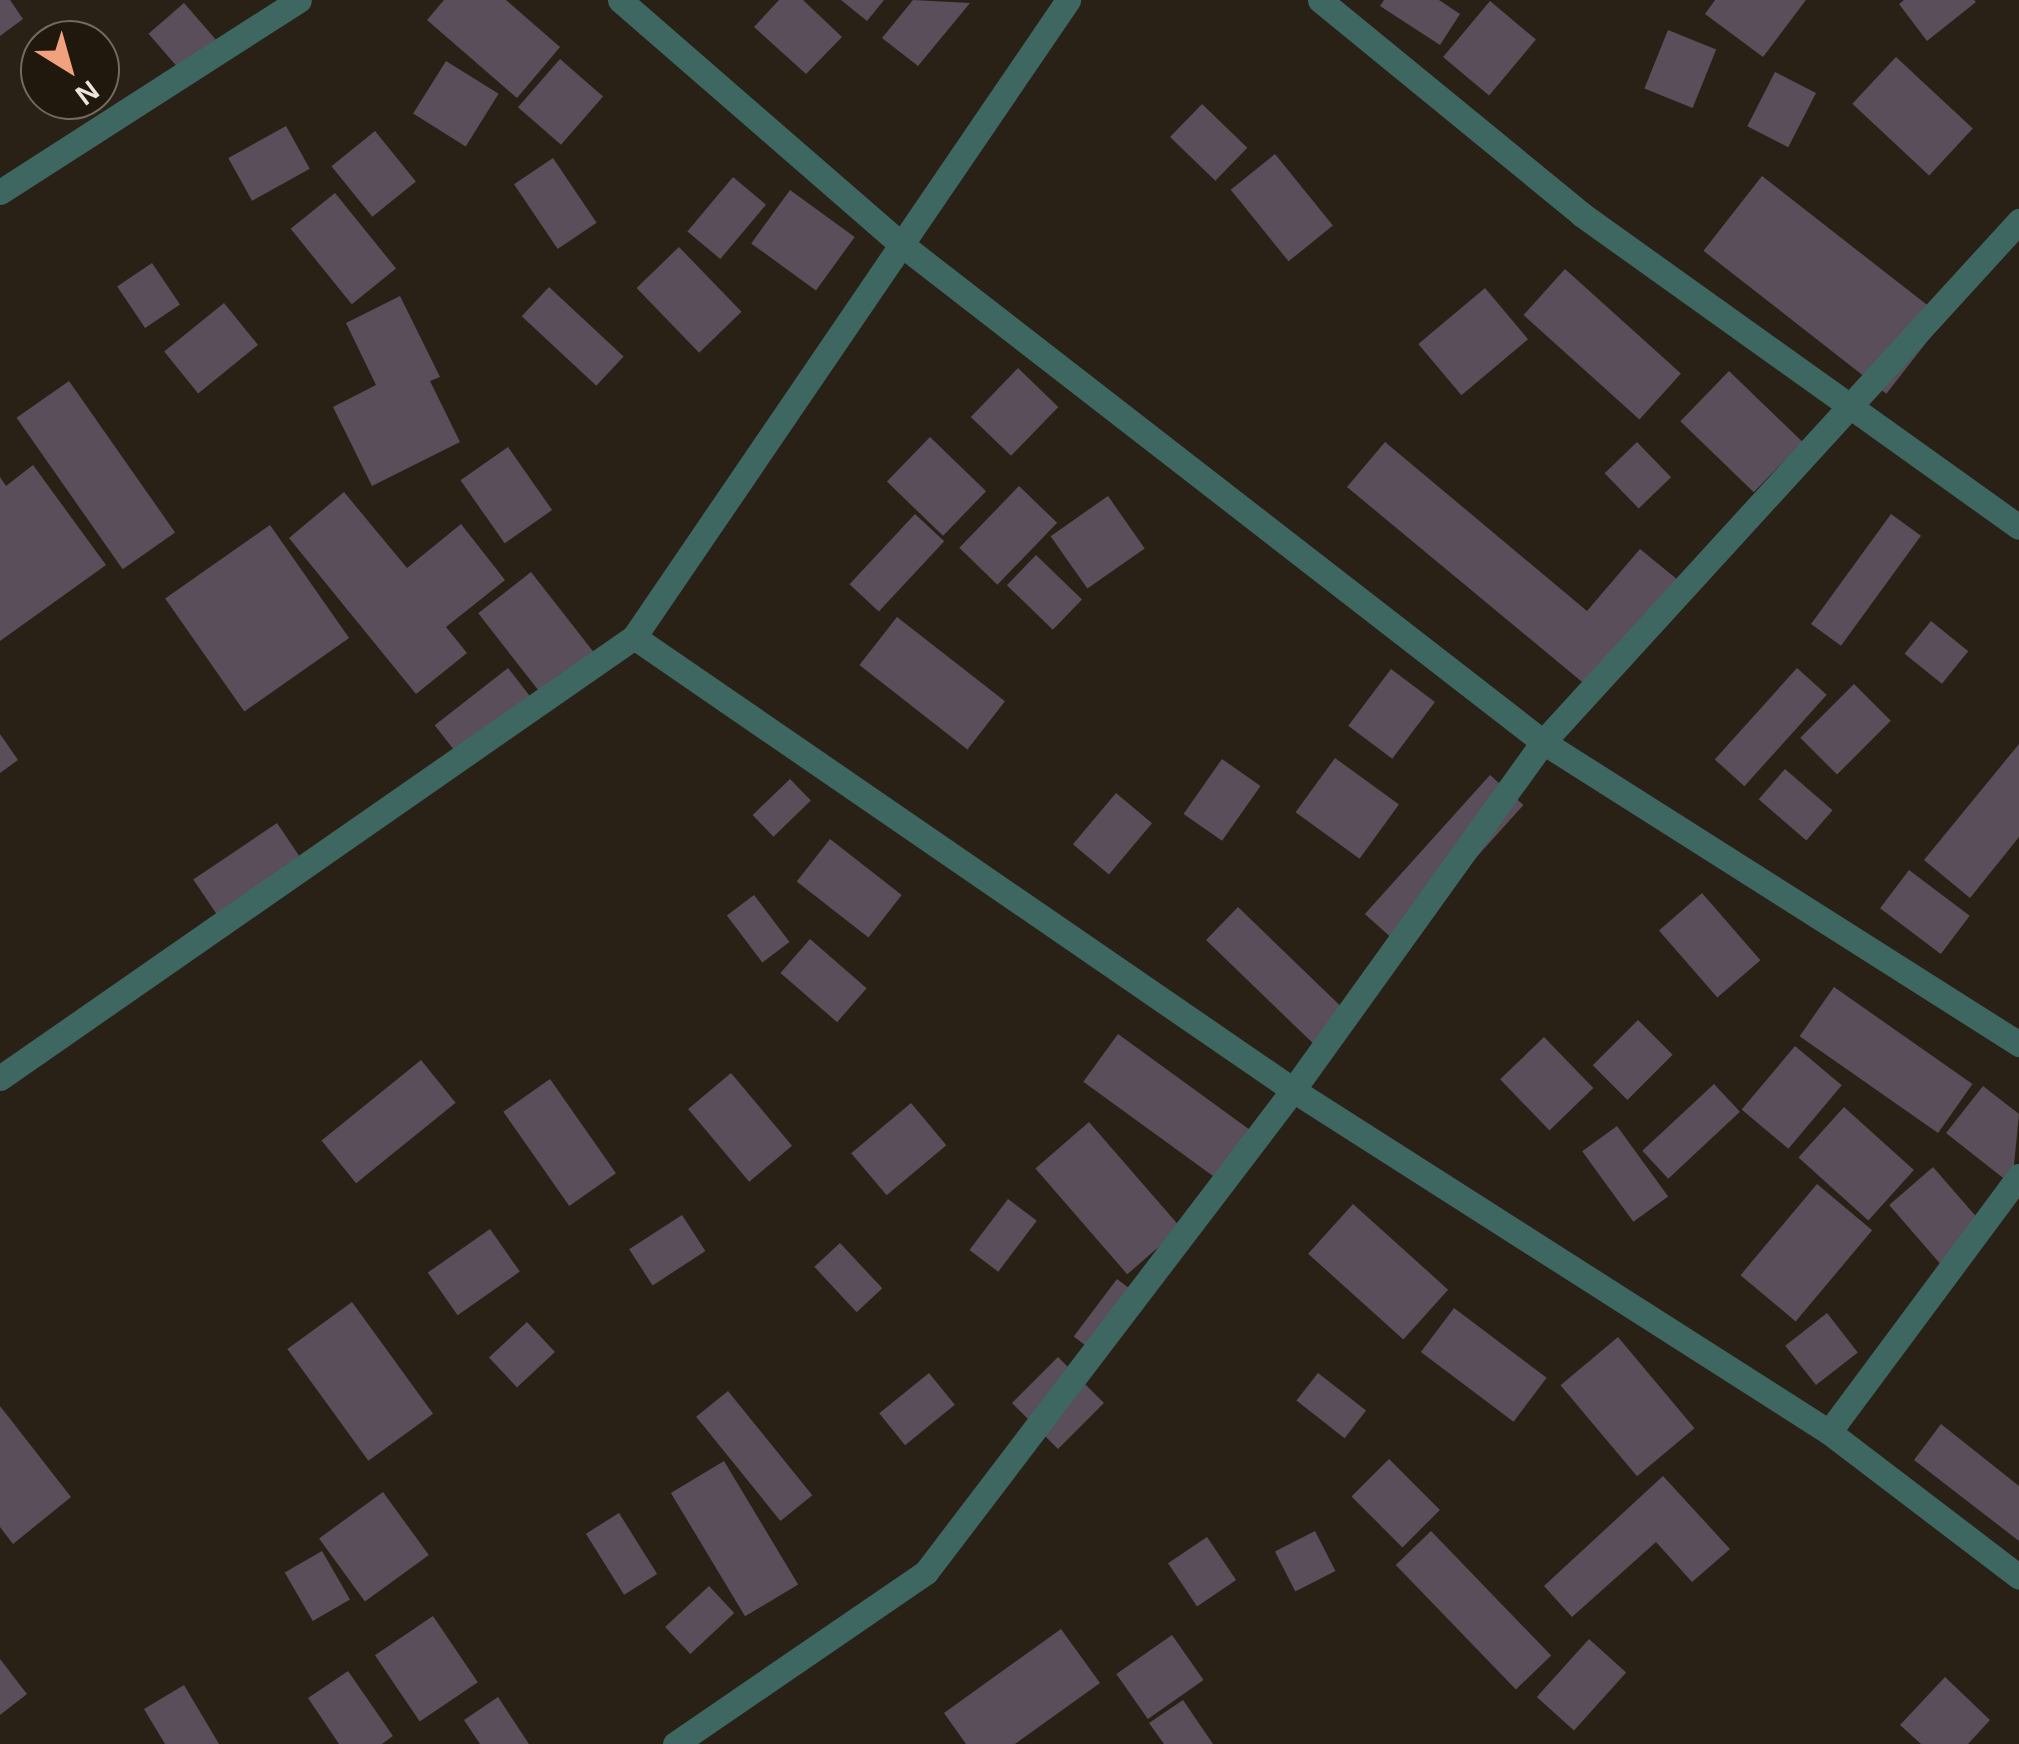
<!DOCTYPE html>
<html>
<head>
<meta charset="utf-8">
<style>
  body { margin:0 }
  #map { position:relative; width:2019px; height:1744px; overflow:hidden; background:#2a2116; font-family:Arial,sans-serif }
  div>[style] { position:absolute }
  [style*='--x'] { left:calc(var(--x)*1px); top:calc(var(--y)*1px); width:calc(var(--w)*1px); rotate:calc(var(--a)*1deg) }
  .building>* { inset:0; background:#594e59; transform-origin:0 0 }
  .street>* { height:25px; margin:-12.5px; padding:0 12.5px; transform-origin:12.5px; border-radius:12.5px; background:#3e6762 }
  span { translate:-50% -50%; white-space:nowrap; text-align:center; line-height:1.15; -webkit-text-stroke:8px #20170d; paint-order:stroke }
  .north { position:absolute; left:20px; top:20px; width:100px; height:100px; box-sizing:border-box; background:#20170d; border:2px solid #726961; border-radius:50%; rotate:143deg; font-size:28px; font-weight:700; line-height:40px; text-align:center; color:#ece5de }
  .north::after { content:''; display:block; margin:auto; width:35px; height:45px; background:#f2a17e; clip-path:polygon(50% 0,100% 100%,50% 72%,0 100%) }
</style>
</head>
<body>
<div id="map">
  <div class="building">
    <i style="clip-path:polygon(0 0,10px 0,23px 19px,0 36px)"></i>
    <i style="clip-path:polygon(444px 0,506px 0,560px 47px,517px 98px,427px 20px)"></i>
    <i style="clip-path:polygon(779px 0,803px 0,842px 37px,806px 74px,754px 27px)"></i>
    <i style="clip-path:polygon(841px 0,884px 0,867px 21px)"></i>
    <i style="clip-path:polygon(913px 0,970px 3px,918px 66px,882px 38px)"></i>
    <i style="clip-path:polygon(1384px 0,1439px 0,1460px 14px,1440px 45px,1380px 6px)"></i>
    <i style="clip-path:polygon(1715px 0,1806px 0,1763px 57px,1705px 14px)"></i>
    <i style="clip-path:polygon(1904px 0,1974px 0,1976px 2px,1927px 41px,1899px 4px)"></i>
    <i style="left:1490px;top:1px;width:60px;height:73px;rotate:40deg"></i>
    <i style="left:184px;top:3px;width:56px;height:47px;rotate:49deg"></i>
    <i style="left:1668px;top:30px;width:52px;height:63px;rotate:22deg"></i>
    <i style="left:1896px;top:57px;width:105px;height:64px;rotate:43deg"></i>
    <i style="left:560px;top:59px;width:57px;height:64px;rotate:41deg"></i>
    <i style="left:446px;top:61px;width:62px;height:62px;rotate:32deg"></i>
    <i style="left:1775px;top:72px;width:46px;height:61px;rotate:27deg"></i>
    <i style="left:1202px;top:104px;width:63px;height:46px;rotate:44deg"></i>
    <i style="left:286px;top:126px;width:49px;height:66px;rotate:61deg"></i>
    <i style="left:375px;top:131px;width:65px;height:56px;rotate:51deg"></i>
    <i style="left:1275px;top:154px;width:92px;height:57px;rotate:51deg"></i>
    <i style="left:553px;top:158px;width:78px;height:47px;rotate:56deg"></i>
    <i style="left:1762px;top:176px;width:232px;height:95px;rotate:38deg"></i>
    <i style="left:733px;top:177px;width:43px;height:71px;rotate:40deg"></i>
    <i style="left:790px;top:190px;width:80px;height:66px;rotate:36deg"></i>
    <i style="left:335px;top:193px;width:97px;height:57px;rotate:51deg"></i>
    <i style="left:679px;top:247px;width:90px;height:59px;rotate:46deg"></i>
    <i style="left:152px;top:263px;width:50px;height:42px;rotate:56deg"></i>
    <i style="left:1565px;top:269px;width:156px;height:62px;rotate:42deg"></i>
    <i style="left:549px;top:287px;width:102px;height:40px;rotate:43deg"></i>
    <i style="left:1485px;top:288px;width:67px;height:87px;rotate:50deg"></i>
    <i style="clip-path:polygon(400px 296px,440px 377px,430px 381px,460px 442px,372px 486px,333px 407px,376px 385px,346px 323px)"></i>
    <i style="left:224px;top:303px;width:54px;height:77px;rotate:51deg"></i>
    <i style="left:1018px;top:368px;width:56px;height:68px;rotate:44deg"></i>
    <i style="left:1729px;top:371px;width:102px;height:70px;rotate:44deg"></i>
    <i style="left:69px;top:381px;width:185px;height:64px;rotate:55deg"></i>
    <i style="left:930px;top:437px;width:78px;height:62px;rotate:44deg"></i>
    <i style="clip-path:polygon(1385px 442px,1587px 611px,1640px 549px,1689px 589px,1599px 696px,1347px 487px)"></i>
    <i style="left:1637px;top:442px;width:49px;height:45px;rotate:46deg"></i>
    <i style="left:508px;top:447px;width:77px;height:58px;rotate:55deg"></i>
    <i style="clip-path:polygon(33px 465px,106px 565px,0 641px,0 477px,6px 486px)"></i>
    <i style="left:1019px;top:486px;width:53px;height:86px;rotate:44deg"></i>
    <i style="clip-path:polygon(344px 492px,407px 568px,461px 524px,505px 580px,446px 627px,467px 653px,416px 694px,289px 538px)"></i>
    <i style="left:1108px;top:496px;width:64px;height:70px;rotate:55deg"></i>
    <i style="left:915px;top:514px;width:40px;height:96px;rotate:43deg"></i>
    <i style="left:1891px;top:514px;width:37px;height:136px;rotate:36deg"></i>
    <i style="left:270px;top:525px;width:138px;height:128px;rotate:55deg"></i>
    <i style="left:1036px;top:555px;width:64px;height:42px;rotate:44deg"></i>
    <i style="left:531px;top:572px;width:121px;height:67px;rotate:52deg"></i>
    <i style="left:897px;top:617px;width:137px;height:61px;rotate:38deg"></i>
    <i style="left:1931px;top:621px;width:48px;height:42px;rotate:39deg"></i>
    <i style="left:508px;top:668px;width:50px;height:93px;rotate:52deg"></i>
    <i style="left:1797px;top:668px;width:40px;height:123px;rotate:42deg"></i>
    <i style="left:1391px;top:669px;width:55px;height:71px;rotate:37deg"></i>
    <i style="left:1854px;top:684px;width:52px;height:76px;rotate:45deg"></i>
    <i style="clip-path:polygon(0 734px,18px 760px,0 773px)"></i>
    <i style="clip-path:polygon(2019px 744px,2019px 837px,1970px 898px,1924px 860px)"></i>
    <i style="left:1335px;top:758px;width:79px;height:67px;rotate:36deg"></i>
    <i style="left:1222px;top:759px;width:47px;height:67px;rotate:35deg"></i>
    <i style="left:1785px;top:769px;width:63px;height:40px;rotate:41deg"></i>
    <i style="left:1490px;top:775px;width:45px;height:187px;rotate:42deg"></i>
    <i style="left:790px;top:779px;width:30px;height:52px;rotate:46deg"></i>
    <i style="left:1116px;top:793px;width:47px;height:67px;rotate:40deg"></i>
    <i style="left:277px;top:823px;width:57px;height:101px;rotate:56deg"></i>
    <i style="left:830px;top:839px;width:91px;height:54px;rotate:38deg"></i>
    <i style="left:1909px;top:870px;width:76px;height:48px;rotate:37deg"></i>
    <i style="left:1702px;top:893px;width:89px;height:57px;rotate:49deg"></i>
    <i style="left:754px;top:895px;width:59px;height:34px;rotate:53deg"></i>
    <i style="left:1238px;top:907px;width:153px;height:46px;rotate:44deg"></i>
    <i style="left:810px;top:939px;width:75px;height:45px;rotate:41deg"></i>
    <i style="left:1834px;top:987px;width:169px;height:60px;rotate:35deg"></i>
    <i style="left:1638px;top:1020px;width:49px;height:64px;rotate:45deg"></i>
    <i style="left:1118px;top:1034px;width:182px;height:59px;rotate:36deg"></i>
    <i style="left:1544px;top:1037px;width:71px;height:61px;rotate:46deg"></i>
    <i style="left:1795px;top:1046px;width:61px;height:83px;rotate:40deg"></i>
    <i style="left:421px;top:1060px;width:55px;height:128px;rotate:51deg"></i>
    <i style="left:731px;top:1073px;width:95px;height:56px;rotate:50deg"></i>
    <i style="left:550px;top:1079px;width:115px;height:57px;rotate:55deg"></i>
    <i style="left:1714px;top:1084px;width:38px;height:98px;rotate:47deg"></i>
    <i style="clip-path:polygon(1983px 1086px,2019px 1114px,2012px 1185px,1946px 1133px)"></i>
    <i style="left:911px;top:1103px;width:55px;height:78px;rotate:50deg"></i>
    <i style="left:1844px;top:1107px;width:94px;height:68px;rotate:42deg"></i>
    <i style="left:1089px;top:1122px;width:140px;height:71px;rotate:49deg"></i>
    <i style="left:1617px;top:1126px;width:87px;height:43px;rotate:54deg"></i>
    <i style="left:1933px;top:1167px;width:77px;height:58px;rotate:49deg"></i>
    <i style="left:1817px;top:1184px;width:72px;height:119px;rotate:40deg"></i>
    <i style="left:1008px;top:1199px;width:36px;height:64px;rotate:37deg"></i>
    <i style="left:1353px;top:1204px;width:128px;height:67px;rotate:42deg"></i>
    <i style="left:682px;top:1215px;width:43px;height:63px;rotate:57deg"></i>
    <i style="left:490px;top:1229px;width:52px;height:76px;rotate:55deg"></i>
    <i style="left:840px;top:1243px;width:62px;height:35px;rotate:47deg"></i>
    <i style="left:1117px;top:1279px;width:36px;height:72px;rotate:37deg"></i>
    <i style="left:352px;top:1302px;width:138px;height:80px;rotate:54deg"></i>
    <i style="left:1454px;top:1308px;width:116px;height:55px;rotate:37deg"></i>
    <i style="left:1827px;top:1313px;width:50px;height:53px;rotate:52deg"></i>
    <i style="left:527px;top:1322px;width:41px;height:52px;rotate:47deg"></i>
    <i style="left:1618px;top:1337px;width:119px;height:75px;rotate:50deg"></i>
    <i style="left:1058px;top:1357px;width:65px;height:65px;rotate:45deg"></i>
    <i style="left:929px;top:1373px;width:41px;height:64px;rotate:51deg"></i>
    <i style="left:1318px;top:1373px;width:61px;height:35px;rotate:38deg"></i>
    <i style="left:728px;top:1391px;width:134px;height:41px;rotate:51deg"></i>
    <i style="clip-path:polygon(0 1406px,71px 1497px,13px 1544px,0 1527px)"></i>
    <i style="clip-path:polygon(1941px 1424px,2019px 1486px,2019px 1541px,1914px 1460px)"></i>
    <i style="left:1389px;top:1459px;width:72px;height:53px;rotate:45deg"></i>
    <i style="left:724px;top:1461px;width:144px;height:62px;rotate:59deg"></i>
    <i style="clip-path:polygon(1663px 1476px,1730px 1549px,1692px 1582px,1656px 1542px,1572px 1617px,1544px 1586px)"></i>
    <i style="left:383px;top:1492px;width:78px;height:79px;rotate:54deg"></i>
    <i style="left:619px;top:1513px;width:72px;height:39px;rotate:58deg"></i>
    <i style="left:1315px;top:1531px;width:45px;height:45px;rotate:63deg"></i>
    <i style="left:1431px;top:1531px;width:173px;height:49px;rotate:46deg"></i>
    <i style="left:1207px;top:1537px;width:52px;height:47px;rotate:56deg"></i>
    <i style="left:322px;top:1551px;width:56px;height:43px;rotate:60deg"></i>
    <i style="left:709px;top:1586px;width:37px;height:60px;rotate:47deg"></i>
    <i style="left:433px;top:1616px;width:80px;height:70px;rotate:56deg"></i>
    <i style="clip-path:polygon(1061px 1629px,1100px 1683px,1015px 1744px,966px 1744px,944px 1713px)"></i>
    <i style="left:1172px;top:1635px;width:55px;height:68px;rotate:55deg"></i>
    <i style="left:1589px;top:1639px;width:50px;height:78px;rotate:42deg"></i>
    <i style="clip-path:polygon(0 1659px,27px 1694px,0 1715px)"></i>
    <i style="clip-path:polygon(348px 1671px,393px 1736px,382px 1744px,339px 1744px,308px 1698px)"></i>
    <i style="clip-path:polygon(1945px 1677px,1990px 1720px,1968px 1744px,1921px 1744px,1900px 1725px)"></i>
    <i style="clip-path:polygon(184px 1685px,219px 1744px,165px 1744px,144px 1709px)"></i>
    <i style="clip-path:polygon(498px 1697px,529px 1744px,480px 1744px,464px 1720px)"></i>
    <i style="clip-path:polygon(1183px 1700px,1213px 1744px,1164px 1744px,1149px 1723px)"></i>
  </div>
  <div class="street">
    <i style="--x:620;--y:0;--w:372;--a:41"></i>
    <i style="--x:901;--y:244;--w:813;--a:37.8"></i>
    <i style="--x:1543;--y:742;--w:564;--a:32.39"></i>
    <i style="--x:1320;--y:0;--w:338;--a:39.3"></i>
    <i style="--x:1581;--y:214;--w:538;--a:35.55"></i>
    <i style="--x:0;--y:192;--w:355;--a:-32.7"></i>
    <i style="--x:634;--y:637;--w:800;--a:34.5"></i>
    <i style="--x:1293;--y:1090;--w:636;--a:32.54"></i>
    <i style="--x:1829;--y:1432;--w:239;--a:37.3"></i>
    <i style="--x:0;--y:1078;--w:772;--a:-34.82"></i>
    <i style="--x:634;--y:637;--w:771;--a:-55.73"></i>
    <i style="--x:1829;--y:1432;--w:319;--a:-53.4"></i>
    <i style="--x:675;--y:1744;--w:304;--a:-34.4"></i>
    <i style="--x:926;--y:1572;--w:606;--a:-52.71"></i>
    <i style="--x:1293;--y:1090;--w:428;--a:-54.3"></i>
    <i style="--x:1543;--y:742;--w:706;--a:-47.58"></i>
  </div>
  <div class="north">N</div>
</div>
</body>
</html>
